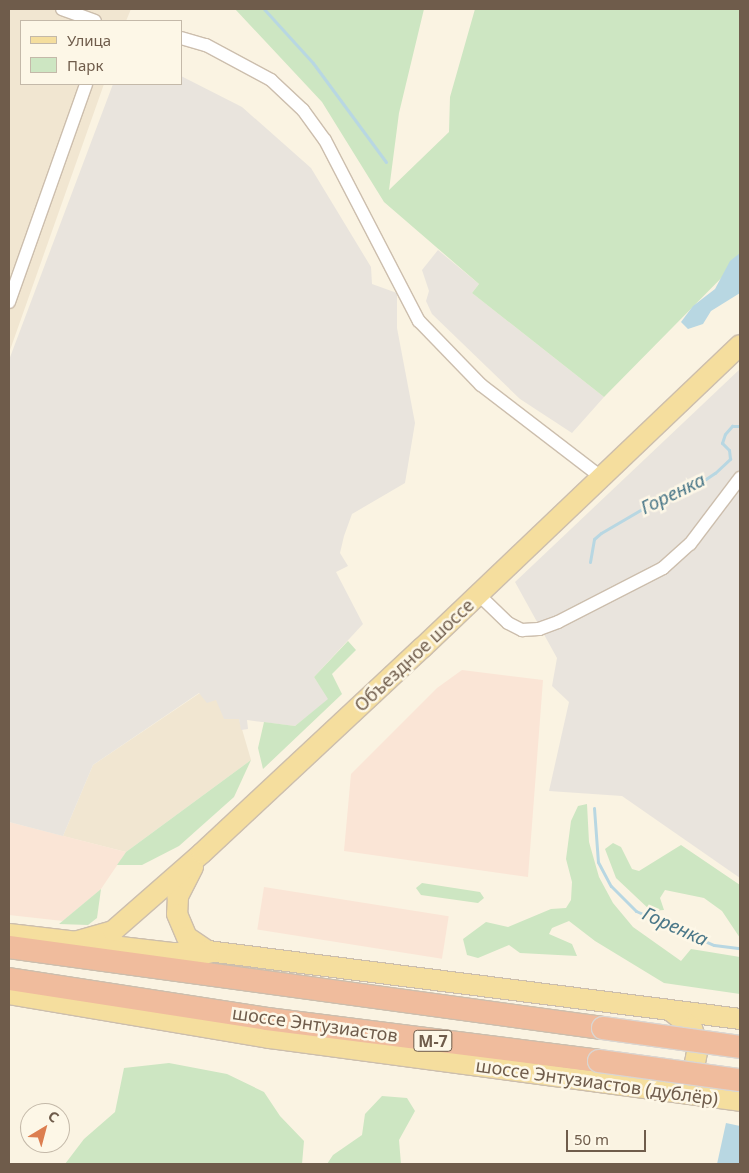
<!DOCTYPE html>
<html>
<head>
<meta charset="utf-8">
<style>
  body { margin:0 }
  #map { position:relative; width:749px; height:1173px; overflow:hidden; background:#faf3e2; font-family:"Noto Sans",sans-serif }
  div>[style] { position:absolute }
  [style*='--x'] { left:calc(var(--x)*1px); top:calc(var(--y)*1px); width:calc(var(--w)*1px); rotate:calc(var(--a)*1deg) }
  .residential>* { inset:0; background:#f1e6d1 }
  .commercial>* { inset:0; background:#fae5d6; transform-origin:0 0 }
  .industrial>* { inset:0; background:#e9e4dd }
  .green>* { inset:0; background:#cde6c2 }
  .water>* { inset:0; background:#b8d7e2 }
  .stream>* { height:3px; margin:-1.5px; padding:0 1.5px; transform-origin:1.5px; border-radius:1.5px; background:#b8d7e2 }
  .roads { filter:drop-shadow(1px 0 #ccbead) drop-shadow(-1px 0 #ccbead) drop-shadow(0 1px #ccbead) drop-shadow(0 -1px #ccbead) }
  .street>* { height:12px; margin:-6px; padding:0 6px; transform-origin:6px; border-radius:6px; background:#fff }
  .primary>* { height:20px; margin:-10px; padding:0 10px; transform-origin:10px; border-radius:10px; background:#f5de9e }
  .highway>* { height:22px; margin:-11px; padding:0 11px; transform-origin:11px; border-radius:11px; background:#f0bc9d }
  .bridges { filter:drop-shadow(1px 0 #dad5d0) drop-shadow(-1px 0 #dad5d0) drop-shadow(0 1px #dad5d0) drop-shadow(0 -1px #dad5d0) }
  .highway-bridge>* { height:22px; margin:-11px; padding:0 11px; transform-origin:11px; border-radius:11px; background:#f0bc9d }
  span { translate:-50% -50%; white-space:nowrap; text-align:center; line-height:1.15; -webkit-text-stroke:5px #fdf7e7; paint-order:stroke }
  .shield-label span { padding:1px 4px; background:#fdf7e7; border:1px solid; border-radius:4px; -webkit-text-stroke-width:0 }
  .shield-label { font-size:16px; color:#6f5c4b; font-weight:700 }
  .street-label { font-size:18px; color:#6f5c4b }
  .water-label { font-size:19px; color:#4a7788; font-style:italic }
  .frame { position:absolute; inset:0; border:10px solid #6f5c4b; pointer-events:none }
  .legend { position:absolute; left:20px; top:20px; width:162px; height:65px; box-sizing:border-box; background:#fdf7e7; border:1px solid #c4b9a9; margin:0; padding:6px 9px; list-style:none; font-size:15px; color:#6f5c4b }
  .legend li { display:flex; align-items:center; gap:10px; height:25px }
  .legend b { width:25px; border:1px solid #c4b9a9 }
  .north { position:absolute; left:20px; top:1103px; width:50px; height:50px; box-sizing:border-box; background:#fdf7e7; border:1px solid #c4b9a9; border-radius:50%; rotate:37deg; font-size:14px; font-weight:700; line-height:20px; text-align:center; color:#6f5c4b }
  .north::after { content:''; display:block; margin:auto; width:18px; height:22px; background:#dc7e4f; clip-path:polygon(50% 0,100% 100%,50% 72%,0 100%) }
  .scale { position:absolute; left:566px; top:1130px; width:80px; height:22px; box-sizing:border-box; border:2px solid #6f5c4b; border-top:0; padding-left:6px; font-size:15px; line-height:18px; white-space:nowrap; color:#6f5c4b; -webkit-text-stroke:4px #fdf7e7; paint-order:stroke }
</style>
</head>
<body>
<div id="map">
  <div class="residential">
    <i style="clip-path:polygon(9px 9px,131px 9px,126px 21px,21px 21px,21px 84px,104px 84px,9px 353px)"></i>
    <i style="clip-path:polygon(200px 693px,216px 700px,239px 719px,251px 760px,126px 852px,63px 836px,93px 765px)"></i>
  </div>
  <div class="commercial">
    <i style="clip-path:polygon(462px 670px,543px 680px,528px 877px,344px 851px,351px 774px,437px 688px)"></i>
    <i style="clip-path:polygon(9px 822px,126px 852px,101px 889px,63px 921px,9px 915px)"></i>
    <i style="left:264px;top:887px;width:187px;height:43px;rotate:9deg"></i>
  </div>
  <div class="industrial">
    <i style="clip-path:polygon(181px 76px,242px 107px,311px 168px,371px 267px,372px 284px,397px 293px,397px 328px,415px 423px,405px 483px,352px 514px,344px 536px,340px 553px,348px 566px,336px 572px,363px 624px,314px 677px,329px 699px,295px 726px,247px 720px,248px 729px,241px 730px,239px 719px,224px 719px,216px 700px,207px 703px,199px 693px,93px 765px,63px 836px,9px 822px,9px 360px,113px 84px,181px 84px)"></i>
    <i style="clip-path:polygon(438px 250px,479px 284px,472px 293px,604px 397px,572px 433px,520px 399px,432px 314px,426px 301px,429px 291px,422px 270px)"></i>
    <i style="clip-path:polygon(740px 369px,740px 878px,622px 796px,549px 791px,569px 702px,552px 686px,557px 658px,515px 582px)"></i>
  </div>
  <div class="green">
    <i style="clip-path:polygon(235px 9px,424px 9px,399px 113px,389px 190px,449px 132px,450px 97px,475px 9px,740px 9px,740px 259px,604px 397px,472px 293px,479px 284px,384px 202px,322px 102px)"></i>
    <i style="clip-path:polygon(348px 641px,356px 650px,332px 674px,342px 694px,263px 769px,258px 748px,264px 722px,295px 726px,328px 699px,314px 677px)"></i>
    <i style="clip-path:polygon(251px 760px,234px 797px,179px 846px,142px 865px,117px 865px,126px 852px)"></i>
    <i style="clip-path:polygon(587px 804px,589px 842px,599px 877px,613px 903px,633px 927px,681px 961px,691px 949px,740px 957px,740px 994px,664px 983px,595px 941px,569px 921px,552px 928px,549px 934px,572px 944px,577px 956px,520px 953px,509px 945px,478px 958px,467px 955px,463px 939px,486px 922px,508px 927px,551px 909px,566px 908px,571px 900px,572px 882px,566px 859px,571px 821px,578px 806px)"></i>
    <i style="clip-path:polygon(613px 843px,621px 847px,632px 869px,639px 871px,681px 845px,740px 885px,740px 938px,722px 911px,704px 898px,665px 890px,660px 898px,664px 910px,651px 911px,616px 878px,605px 849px)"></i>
    <i style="clip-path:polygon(422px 883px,480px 892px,484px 898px,478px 903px,421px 895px,416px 888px)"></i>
    <i style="clip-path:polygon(101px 889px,97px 918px,88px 925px,59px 924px)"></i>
    <i style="clip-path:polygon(169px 1063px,227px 1074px,264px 1092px,280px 1116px,304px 1141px,302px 1164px,65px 1164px,84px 1139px,115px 1112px,124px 1068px)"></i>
    <i style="clip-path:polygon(382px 1096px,407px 1098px,415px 1111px,399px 1140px,401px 1164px,327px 1164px,333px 1155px,362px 1135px,365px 1114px)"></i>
  </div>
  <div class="water">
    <i style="clip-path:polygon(740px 253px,740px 293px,711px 311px,703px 324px,688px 329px,681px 322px,693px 306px,715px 289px,730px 261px)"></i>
    <i style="clip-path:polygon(726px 1123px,740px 1126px,740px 1164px,717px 1164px)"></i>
  </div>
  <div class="stream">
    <i style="--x:264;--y:9;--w:73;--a:47.8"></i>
    <i style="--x:313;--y:63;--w:123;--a:53.6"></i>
    <i style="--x:590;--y:562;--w:23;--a:-80"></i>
    <i style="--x:594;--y:539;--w:9;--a:-41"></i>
    <i style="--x:601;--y:533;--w:56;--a:-30.3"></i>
    <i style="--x:649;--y:505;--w:21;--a:-14"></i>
    <i style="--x:669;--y:500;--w:25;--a:-27"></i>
    <i style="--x:691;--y:489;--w:29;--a:-34"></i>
    <i style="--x:715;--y:473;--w:21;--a:-43"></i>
    <i style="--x:730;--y:459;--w:9;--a:-96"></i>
    <i style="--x:729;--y:450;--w:10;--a:-135"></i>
    <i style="--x:722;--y:443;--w:9;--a:-72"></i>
    <i style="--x:725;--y:434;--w:11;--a:-49"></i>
    <i style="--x:732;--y:426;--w:8;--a:0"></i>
    <i style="--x:594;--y:808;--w:54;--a:85.8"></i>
    <i style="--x:598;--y:862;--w:27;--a:62"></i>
    <i style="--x:611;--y:886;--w:35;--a:45"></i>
    <i style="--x:636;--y:911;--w:85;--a:23.6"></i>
    <i style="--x:714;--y:945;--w:26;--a:7"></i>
  </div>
  <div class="roads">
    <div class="street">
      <i style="--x:62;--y:9;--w:35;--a:20"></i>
      <i style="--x:181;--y:38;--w:26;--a:16"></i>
      <i style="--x:206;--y:45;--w:74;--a:28.3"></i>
      <i style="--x:271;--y:80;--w:44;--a:43.2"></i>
      <i style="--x:303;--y:110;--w:37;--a:54"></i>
      <i style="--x:325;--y:140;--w:204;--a:62.6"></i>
      <i style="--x:419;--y:321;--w:89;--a:45.9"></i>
      <i style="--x:481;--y:385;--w:151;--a:37.5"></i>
      <i style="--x:9;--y:302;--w:231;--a:-70.5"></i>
      <i style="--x:479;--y:595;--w:40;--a:44"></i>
      <i style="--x:508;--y:623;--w:16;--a:27"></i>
      <i style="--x:522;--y:630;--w:17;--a:-3"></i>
      <i style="--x:539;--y:629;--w:20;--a:-20"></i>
      <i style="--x:558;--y:622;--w:118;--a:-27.2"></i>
      <i style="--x:663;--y:568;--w:36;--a:-42"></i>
      <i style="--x:690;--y:544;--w:83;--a:-52.9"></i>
    </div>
    <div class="primary">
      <i style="--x:193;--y:867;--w:34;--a:117"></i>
      <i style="--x:178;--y:897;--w:17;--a:93"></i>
      <i style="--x:177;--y:914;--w:25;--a:67"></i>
      <i style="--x:187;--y:937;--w:25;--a:34"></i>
      <i style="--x:208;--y:951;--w:536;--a:7.28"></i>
      <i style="--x:9;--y:934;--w:164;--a:6.6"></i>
      <i style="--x:172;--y:953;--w:37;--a:0"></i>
      <i style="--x:74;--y:942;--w:41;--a:-15.8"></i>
      <i style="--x:113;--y:931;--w:118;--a:-41.2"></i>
      <i style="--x:202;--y:853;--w:301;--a:-43"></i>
      <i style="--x:422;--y:648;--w:439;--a:-43.6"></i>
      <i style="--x:9;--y:994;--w:264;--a:9.6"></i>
      <i style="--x:269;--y:1038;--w:475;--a:7.6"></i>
      <i style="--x:671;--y:1011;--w:27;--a:39"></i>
      <i style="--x:692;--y:1028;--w:20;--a:72"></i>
      <i style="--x:698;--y:1047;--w:20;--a:101"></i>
      <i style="--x:694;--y:1067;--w:23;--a:131"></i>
    </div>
    <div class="highway">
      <i style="--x:9;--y:947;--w:599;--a:7.77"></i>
      <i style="--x:9;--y:979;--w:261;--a:8.8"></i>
      <i style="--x:267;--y:1019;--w:335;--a:7.2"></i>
    </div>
  </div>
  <div class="bridges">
    <div class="highway-bridge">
      <i style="--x:603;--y:1028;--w:138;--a:7.9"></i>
      <i style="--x:599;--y:1061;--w:142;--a:7.7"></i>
    </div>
  </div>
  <div class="shield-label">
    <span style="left:433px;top:1041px">М-7</span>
  </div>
  <div class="street-label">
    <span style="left:414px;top:655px;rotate:-43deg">Объездное шоссе</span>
    <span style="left:315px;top:1024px;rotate:8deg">шоссе Энтузиастов</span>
    <span style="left:597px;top:1082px;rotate:8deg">шоссе Энтузиастов (дублёр)</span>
  </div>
  <div class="water-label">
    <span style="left:673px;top:494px;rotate:-26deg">Горенка</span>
    <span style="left:675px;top:927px;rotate:24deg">Горенка</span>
  </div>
  <div class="frame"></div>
  <ul class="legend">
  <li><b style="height:6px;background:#f5de9e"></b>Улица</li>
  <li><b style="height:14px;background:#cde6c2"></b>Парк</li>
  </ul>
  <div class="north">С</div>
  <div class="scale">50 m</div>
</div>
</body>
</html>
